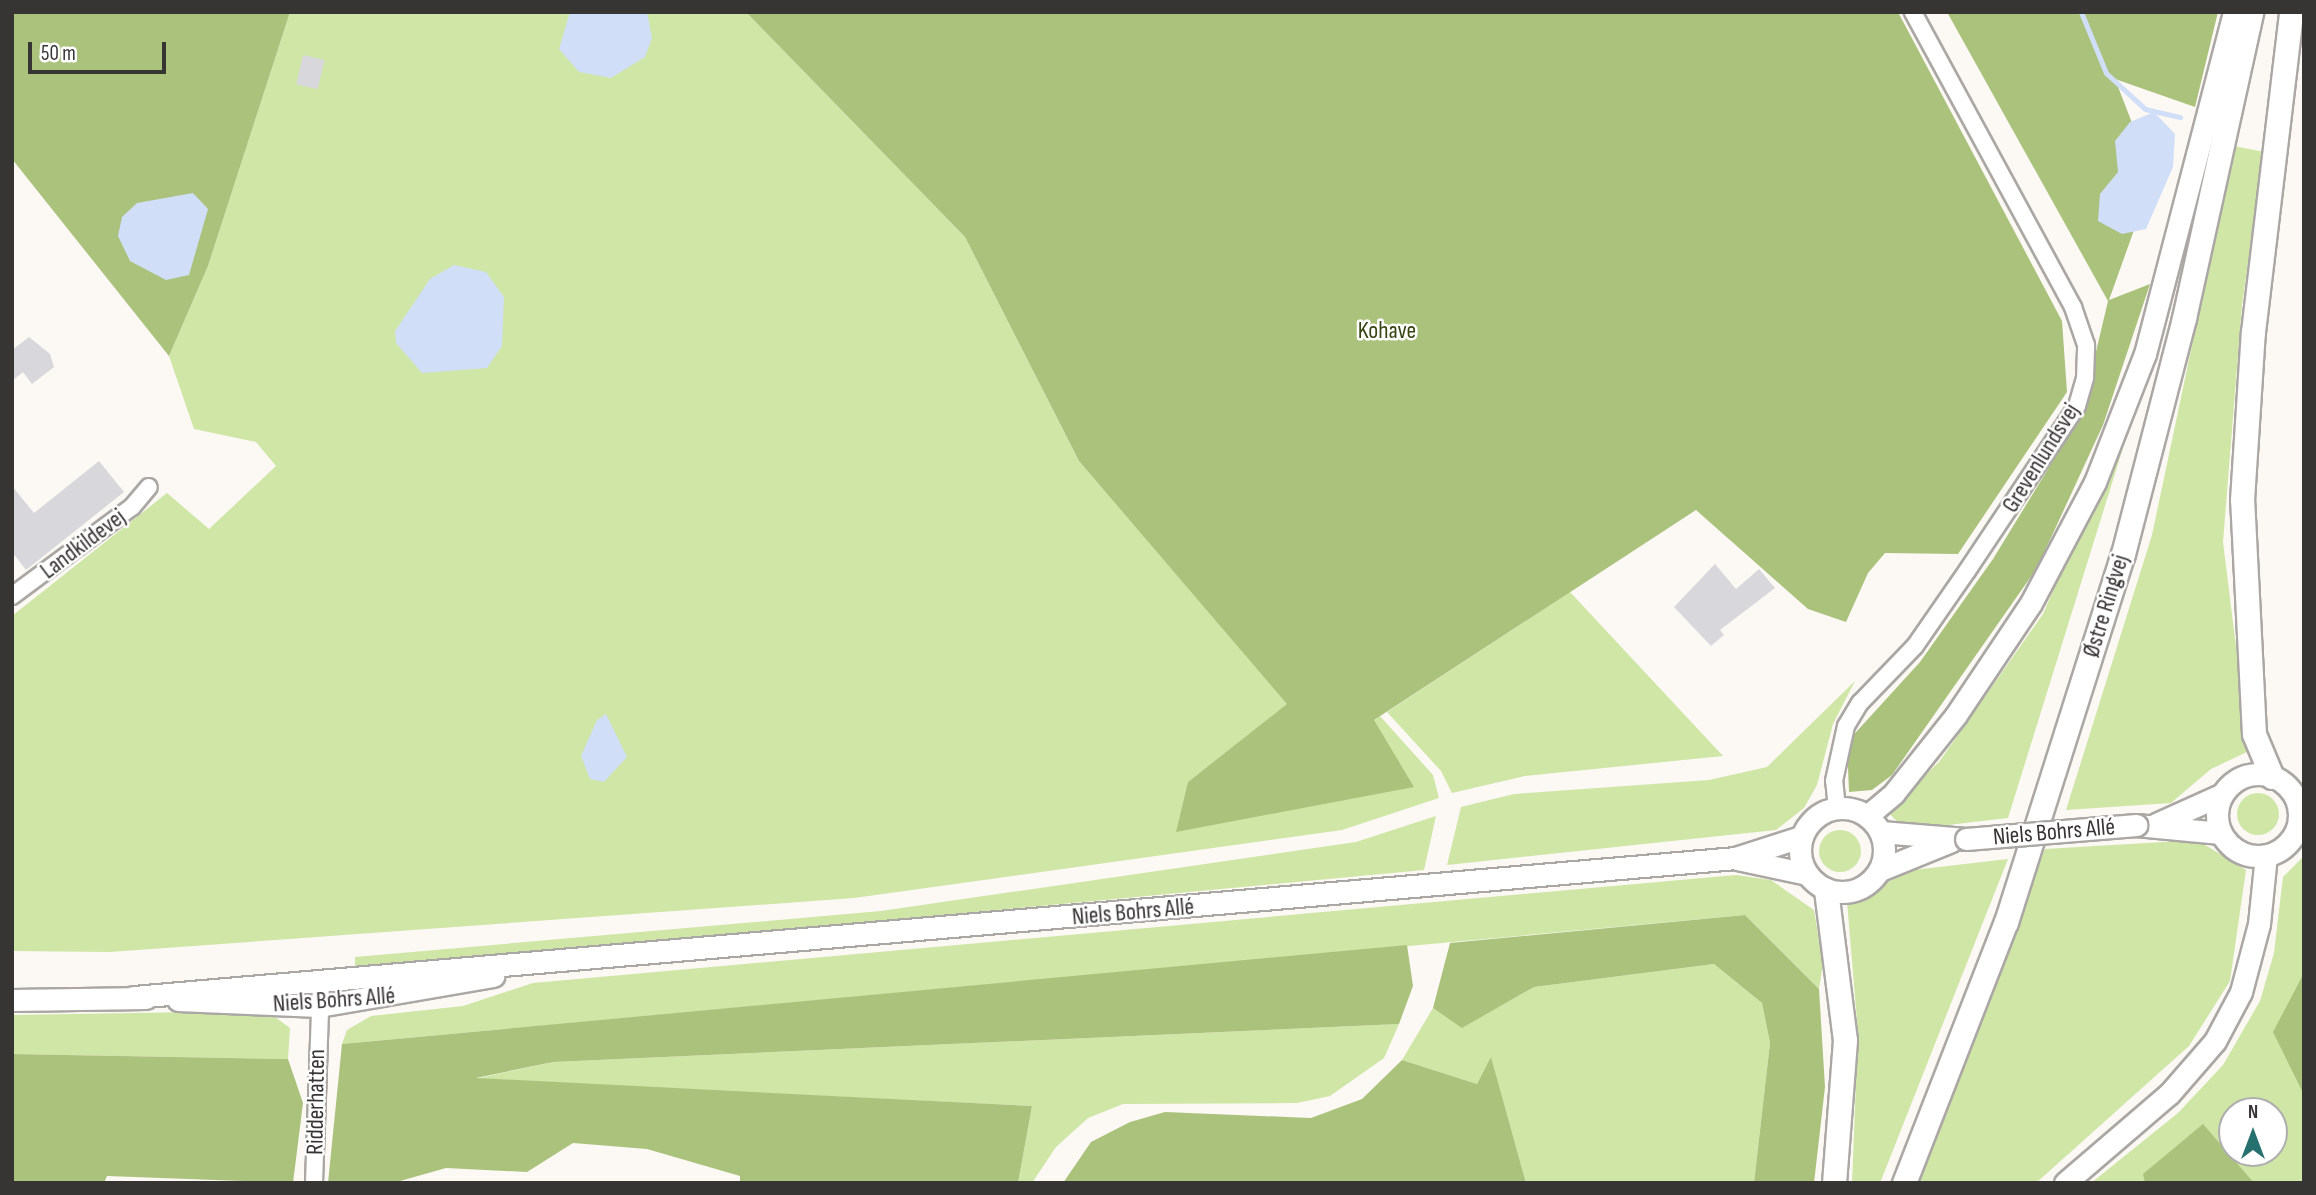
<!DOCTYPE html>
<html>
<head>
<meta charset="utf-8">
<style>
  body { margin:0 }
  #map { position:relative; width:2316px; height:1195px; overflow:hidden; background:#fcf8f4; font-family:"Sofia Sans Condensed",sans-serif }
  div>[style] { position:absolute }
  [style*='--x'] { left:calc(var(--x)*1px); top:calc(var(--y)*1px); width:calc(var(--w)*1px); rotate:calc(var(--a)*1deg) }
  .green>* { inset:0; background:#cfe6a6 }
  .round { border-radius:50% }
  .forest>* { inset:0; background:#abc27d }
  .water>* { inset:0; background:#d1def8 }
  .stream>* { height:5px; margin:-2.5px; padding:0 2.5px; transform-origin:2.5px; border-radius:2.5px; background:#d1def8 }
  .building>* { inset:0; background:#d7d7dc; transform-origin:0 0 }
  .roads { filter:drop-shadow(2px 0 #aba7a4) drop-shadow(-2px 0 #aba7a4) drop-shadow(0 2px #aba7a4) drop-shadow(0 -2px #aba7a4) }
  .minor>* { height:16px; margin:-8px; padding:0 8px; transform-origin:8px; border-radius:8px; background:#fff }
  .tertiary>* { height:21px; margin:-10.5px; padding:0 10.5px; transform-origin:10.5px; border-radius:10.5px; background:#fff }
  .tertiary>.ring { margin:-10.5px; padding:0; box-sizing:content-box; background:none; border:21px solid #fff; border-radius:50% }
  .secondary>* { height:23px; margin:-11.5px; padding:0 11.5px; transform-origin:11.5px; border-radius:11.5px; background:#fff }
  .bridges { filter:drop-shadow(2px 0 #aba7a4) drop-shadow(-2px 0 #aba7a4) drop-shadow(0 2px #aba7a4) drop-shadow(0 -2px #aba7a4) }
  .tertiary-bridge>* { height:21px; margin:-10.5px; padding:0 10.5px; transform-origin:10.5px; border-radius:10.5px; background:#fff }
  span { translate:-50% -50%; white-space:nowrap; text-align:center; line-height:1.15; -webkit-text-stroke:5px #fff; paint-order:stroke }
  .park-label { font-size:24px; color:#364513 }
  .street-label { font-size:24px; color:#373534 }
  .frame { position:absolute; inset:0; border:14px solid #373534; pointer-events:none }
  .north { position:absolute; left:2218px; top:1097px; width:70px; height:70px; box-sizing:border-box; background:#fff; border:2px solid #afaeae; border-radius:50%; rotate:0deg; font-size:19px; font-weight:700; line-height:28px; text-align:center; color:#373534 }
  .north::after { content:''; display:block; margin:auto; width:24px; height:32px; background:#26716f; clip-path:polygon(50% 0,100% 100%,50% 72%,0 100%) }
  .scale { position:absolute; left:28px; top:42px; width:138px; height:32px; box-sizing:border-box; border:4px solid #373534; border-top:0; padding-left:9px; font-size:21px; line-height:24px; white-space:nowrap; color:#373534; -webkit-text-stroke:5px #fff; paint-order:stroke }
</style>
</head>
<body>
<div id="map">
  <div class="green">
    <i style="clip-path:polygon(290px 12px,746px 12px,965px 237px,1079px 461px,1288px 704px,1188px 782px,1413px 787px,1373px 721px,1380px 716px,1433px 775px,1439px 798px,1342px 830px,854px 898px,110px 952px,12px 951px,12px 616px,167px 493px,209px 529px,276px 466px,256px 442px,194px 429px,169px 356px,208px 266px)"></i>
    <i style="clip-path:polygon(2234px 146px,2264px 152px,2242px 305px,2223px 542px,2249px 751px,2211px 769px,2171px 803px,2066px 810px,2152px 535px)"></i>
    <i style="clip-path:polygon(2145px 377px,2008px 818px,1905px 830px,1888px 812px,1939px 762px,2043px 614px)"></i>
    <i style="clip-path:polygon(1570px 592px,1723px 756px,1525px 776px,1452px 793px,1441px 771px,1387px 712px)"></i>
    <i style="clip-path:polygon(1855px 681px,1833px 724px,1817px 785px,1804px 808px,1776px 830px,1447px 865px,1461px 807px,1514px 794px,1709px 780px,1767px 767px)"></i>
    <i class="round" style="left:2237px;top:793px;width:42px;height:42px"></i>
    <i style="clip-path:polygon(1436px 816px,1424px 870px,355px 970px,355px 957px,881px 911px,1356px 842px)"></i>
    <i class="round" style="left:1819px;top:830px;width:42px;height:42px"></i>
    <i style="clip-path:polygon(2197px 840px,2246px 870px,2230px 981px,2189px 1046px,2036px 1183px,1913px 1183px,2045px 849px)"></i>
    <i style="clip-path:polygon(evenodd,2304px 856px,2304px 1183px,2091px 1183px,2178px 1113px,2223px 1065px,2260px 1001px,2274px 953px,2283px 877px,2304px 856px,2232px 1111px,2274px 1111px,2274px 1153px,2232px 1153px,2232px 1111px)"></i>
    <i style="clip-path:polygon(2008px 859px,1880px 1183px,1852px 1183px,1858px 1032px,1847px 902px,1913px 870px)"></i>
    <i style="clip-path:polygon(1736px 875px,1771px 880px,1814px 910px,1823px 964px,1819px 989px,1745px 915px,342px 1044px,347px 1030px,371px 1016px,463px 1006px,533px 983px)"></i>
    <i style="clip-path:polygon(1714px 964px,1762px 1003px,1770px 1043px,1754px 1183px,1526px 1183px,1491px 1058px,1477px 1084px,1402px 1060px,1433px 1008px,1463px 1027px,1534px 987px)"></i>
    <i style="clip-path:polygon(196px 1012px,275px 1017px,290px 1028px,288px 1059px,12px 1054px,12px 1015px)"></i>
    <i style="clip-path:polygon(1399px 1024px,1384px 1058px,1330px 1096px,1297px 1103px,1123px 1104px,1088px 1118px,1056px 1147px,1032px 1183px,1018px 1183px,1032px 1106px,475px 1079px,553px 1062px)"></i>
  </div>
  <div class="forest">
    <i style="clip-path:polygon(12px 12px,290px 12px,208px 266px,169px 356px,12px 159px)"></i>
    <i style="clip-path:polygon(746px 12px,1898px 12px,2062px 321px,2067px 392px,1958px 554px,1885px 553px,1868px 573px,1846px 622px,1808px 609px,1696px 510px,1374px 720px,1414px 787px,1176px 832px,1188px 782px,1287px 704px,1079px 461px,965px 237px)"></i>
    <i style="clip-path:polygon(1947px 12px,2218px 12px,2195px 107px,2115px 79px,2153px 177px,2109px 300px,2150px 284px,2103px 425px,2037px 568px,1892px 775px,1872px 790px,1849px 792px,1847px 742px,1920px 662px,1993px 559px,2081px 415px,2108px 301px)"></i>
    <i style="clip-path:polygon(1745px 915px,1819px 989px,1825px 1087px,1814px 1183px,1754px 1183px,1770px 1043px,1762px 1003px,1714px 964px,1534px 987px,1462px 1028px,1433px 1008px,1450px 943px)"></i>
    <i style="clip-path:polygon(1407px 945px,1413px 986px,1399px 1024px,553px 1062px,476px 1078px,1032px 1106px,1018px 1183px,740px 1183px,740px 1176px,647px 1149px,573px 1143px,527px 1172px,446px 1168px,393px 1183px,328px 1183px,342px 1044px)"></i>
    <i style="clip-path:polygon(2304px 973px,2304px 1095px,2273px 1032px)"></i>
    <i style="clip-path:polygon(12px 1054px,288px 1059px,303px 1103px,293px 1183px,107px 1176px,104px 1183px,12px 1181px)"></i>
    <i style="clip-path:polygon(1491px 1057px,1526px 1183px,1063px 1183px,1091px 1142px,1130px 1122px,1165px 1112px,1311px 1118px,1362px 1099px,1402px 1060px,1477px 1084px)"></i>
    <i style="clip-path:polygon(2203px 1124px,2254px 1183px,2145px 1183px,2143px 1174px)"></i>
  </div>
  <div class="water">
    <i style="clip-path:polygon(570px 12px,647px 12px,652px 38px,645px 57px,611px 78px,579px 72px,559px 49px)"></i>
    <i style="clip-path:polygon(2154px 112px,2175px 134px,2173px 167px,2146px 229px,2122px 234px,2098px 221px,2100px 194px,2118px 172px,2115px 141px,2130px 122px)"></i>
    <i style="clip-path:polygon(193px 193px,208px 209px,189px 275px,166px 280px,130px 261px,118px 236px,122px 217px,137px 203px)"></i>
    <i style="clip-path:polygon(454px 265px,486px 272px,504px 297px,502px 346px,487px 368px,422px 373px,396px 343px,395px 331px,430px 279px)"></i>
    <i style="clip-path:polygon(606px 714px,627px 757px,604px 782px,590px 779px,581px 756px,597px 720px)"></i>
  </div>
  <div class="stream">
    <i style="--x:2081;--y:12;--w:66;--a:67.7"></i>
    <i style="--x:2106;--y:73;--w:53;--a:42.7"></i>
    <i style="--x:2145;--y:109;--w:36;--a:13"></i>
    <i style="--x:2304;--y:296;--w:54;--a:90"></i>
  </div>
  <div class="building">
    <i style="left:303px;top:55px;width:22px;height:30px;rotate:13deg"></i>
    <i style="clip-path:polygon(29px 337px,50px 354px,54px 367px,32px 384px,23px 372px,12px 381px,12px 350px)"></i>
    <i style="clip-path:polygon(99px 461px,124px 492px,26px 570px,12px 552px,12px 486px,34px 513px)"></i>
    <i style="clip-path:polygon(1715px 564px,1736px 589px,1759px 569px,1775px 588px,1720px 630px,1724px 635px,1711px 646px,1674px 607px)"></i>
  </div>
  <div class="roads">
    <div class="minor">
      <i style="--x:12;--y:596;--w:149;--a:-36.6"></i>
      <i style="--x:132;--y:507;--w:26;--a:-50"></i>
      <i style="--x:1837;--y:808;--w:27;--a:-96"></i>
      <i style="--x:1834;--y:781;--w:56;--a:-77.7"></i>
      <i style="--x:1846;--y:726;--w:27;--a:-59"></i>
      <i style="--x:1860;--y:703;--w:79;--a:-46"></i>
      <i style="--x:1915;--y:646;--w:91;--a:-55.3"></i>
      <i style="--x:1967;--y:571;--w:198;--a:-56.3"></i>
      <i style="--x:2077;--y:406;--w:29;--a:-74"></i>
      <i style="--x:2085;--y:378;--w:33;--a:-88"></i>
      <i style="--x:2086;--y:345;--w:40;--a:-108.9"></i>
      <i style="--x:2073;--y:307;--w:336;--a:-118.5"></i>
      <i style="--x:314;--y:1183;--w:204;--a:-88"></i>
    </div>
    <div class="tertiary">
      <i class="ring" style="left:2217px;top:774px;width:61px;height:61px"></i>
      <i class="ring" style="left:1800px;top:808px;width:63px;height:63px"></i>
      <i style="--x:1867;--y:816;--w:35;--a:-40"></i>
      <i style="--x:1894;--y:793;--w:100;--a:-51.5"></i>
      <i style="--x:1956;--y:715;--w:135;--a:-56.2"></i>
      <i style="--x:2031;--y:603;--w:137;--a:-62.1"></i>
      <i style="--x:2095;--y:482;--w:137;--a:-68.7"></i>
      <i style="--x:2145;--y:354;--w:353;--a:-75.4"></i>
      <i style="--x:2156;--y:824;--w:73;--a:-24.1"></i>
      <i style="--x:2136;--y:825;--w:85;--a:5.4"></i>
      <i style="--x:1881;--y:832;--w:85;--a:4.7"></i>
      <i style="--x:1737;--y:859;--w:72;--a:12.1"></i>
      <i style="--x:1880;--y:870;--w:77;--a:-22.2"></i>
      <i style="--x:134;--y:997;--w:1607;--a:-4.96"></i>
      <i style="--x:1735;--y:858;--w:69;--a:-17.7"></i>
      <i style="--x:12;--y:1000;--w:134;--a:-0.9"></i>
      <i style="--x:178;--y:1000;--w:141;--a:2.4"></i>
      <i style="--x:319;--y:1006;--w:177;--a:-9.8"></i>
      <i style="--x:2065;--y:1183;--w:137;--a:-40.6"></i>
      <i style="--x:2169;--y:1094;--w:70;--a:-49"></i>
      <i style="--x:2215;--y:1041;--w:55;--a:-62"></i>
      <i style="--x:2241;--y:992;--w:70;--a:-75.2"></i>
      <i style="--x:2259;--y:924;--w:69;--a:-84.2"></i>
    </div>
    <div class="secondary">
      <i style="--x:2272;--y:777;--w:47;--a:-112.7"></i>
      <i style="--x:2254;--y:734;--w:234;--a:-92.9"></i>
      <i style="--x:2242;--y:500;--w:168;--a:-86.3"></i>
      <i style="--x:2253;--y:332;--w:322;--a:-83.2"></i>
      <i style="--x:1826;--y:890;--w:151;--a:82.8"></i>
      <i style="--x:1845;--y:1040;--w:143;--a:94.4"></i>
      <i style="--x:1904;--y:1183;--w:280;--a:-68.7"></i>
      <i style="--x:2006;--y:922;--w:386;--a:-72.4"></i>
      <i style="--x:2123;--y:554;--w:244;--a:-75.5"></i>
      <i style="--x:2184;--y:318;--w:313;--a:-77.6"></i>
    </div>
  </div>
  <div class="bridges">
    <div class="tertiary-bridge">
      <i style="--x:1966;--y:839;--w:171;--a:-4.7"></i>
    </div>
  </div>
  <div class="park-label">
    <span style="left:1387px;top:331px">Kohave</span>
  </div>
  <div class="street-label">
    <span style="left:2041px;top:458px;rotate:-58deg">Grevenlundsvej</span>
    <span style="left:83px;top:544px;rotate:-37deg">Landkildevej</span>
    <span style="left:2106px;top:606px;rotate:-73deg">Østre Ringvej</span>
    <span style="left:2054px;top:832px;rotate:-5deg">Niels Bohrs Allé</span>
    <span style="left:1133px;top:912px;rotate:-5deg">Niels Bohrs Allé</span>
    <span style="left:334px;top:1000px;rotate:-4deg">Niels Bohrs Allé</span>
    <span style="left:316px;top:1102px;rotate:-89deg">Ridderhatten</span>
  </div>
  <div class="frame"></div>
  <div class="north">N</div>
  <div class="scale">50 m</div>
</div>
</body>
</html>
